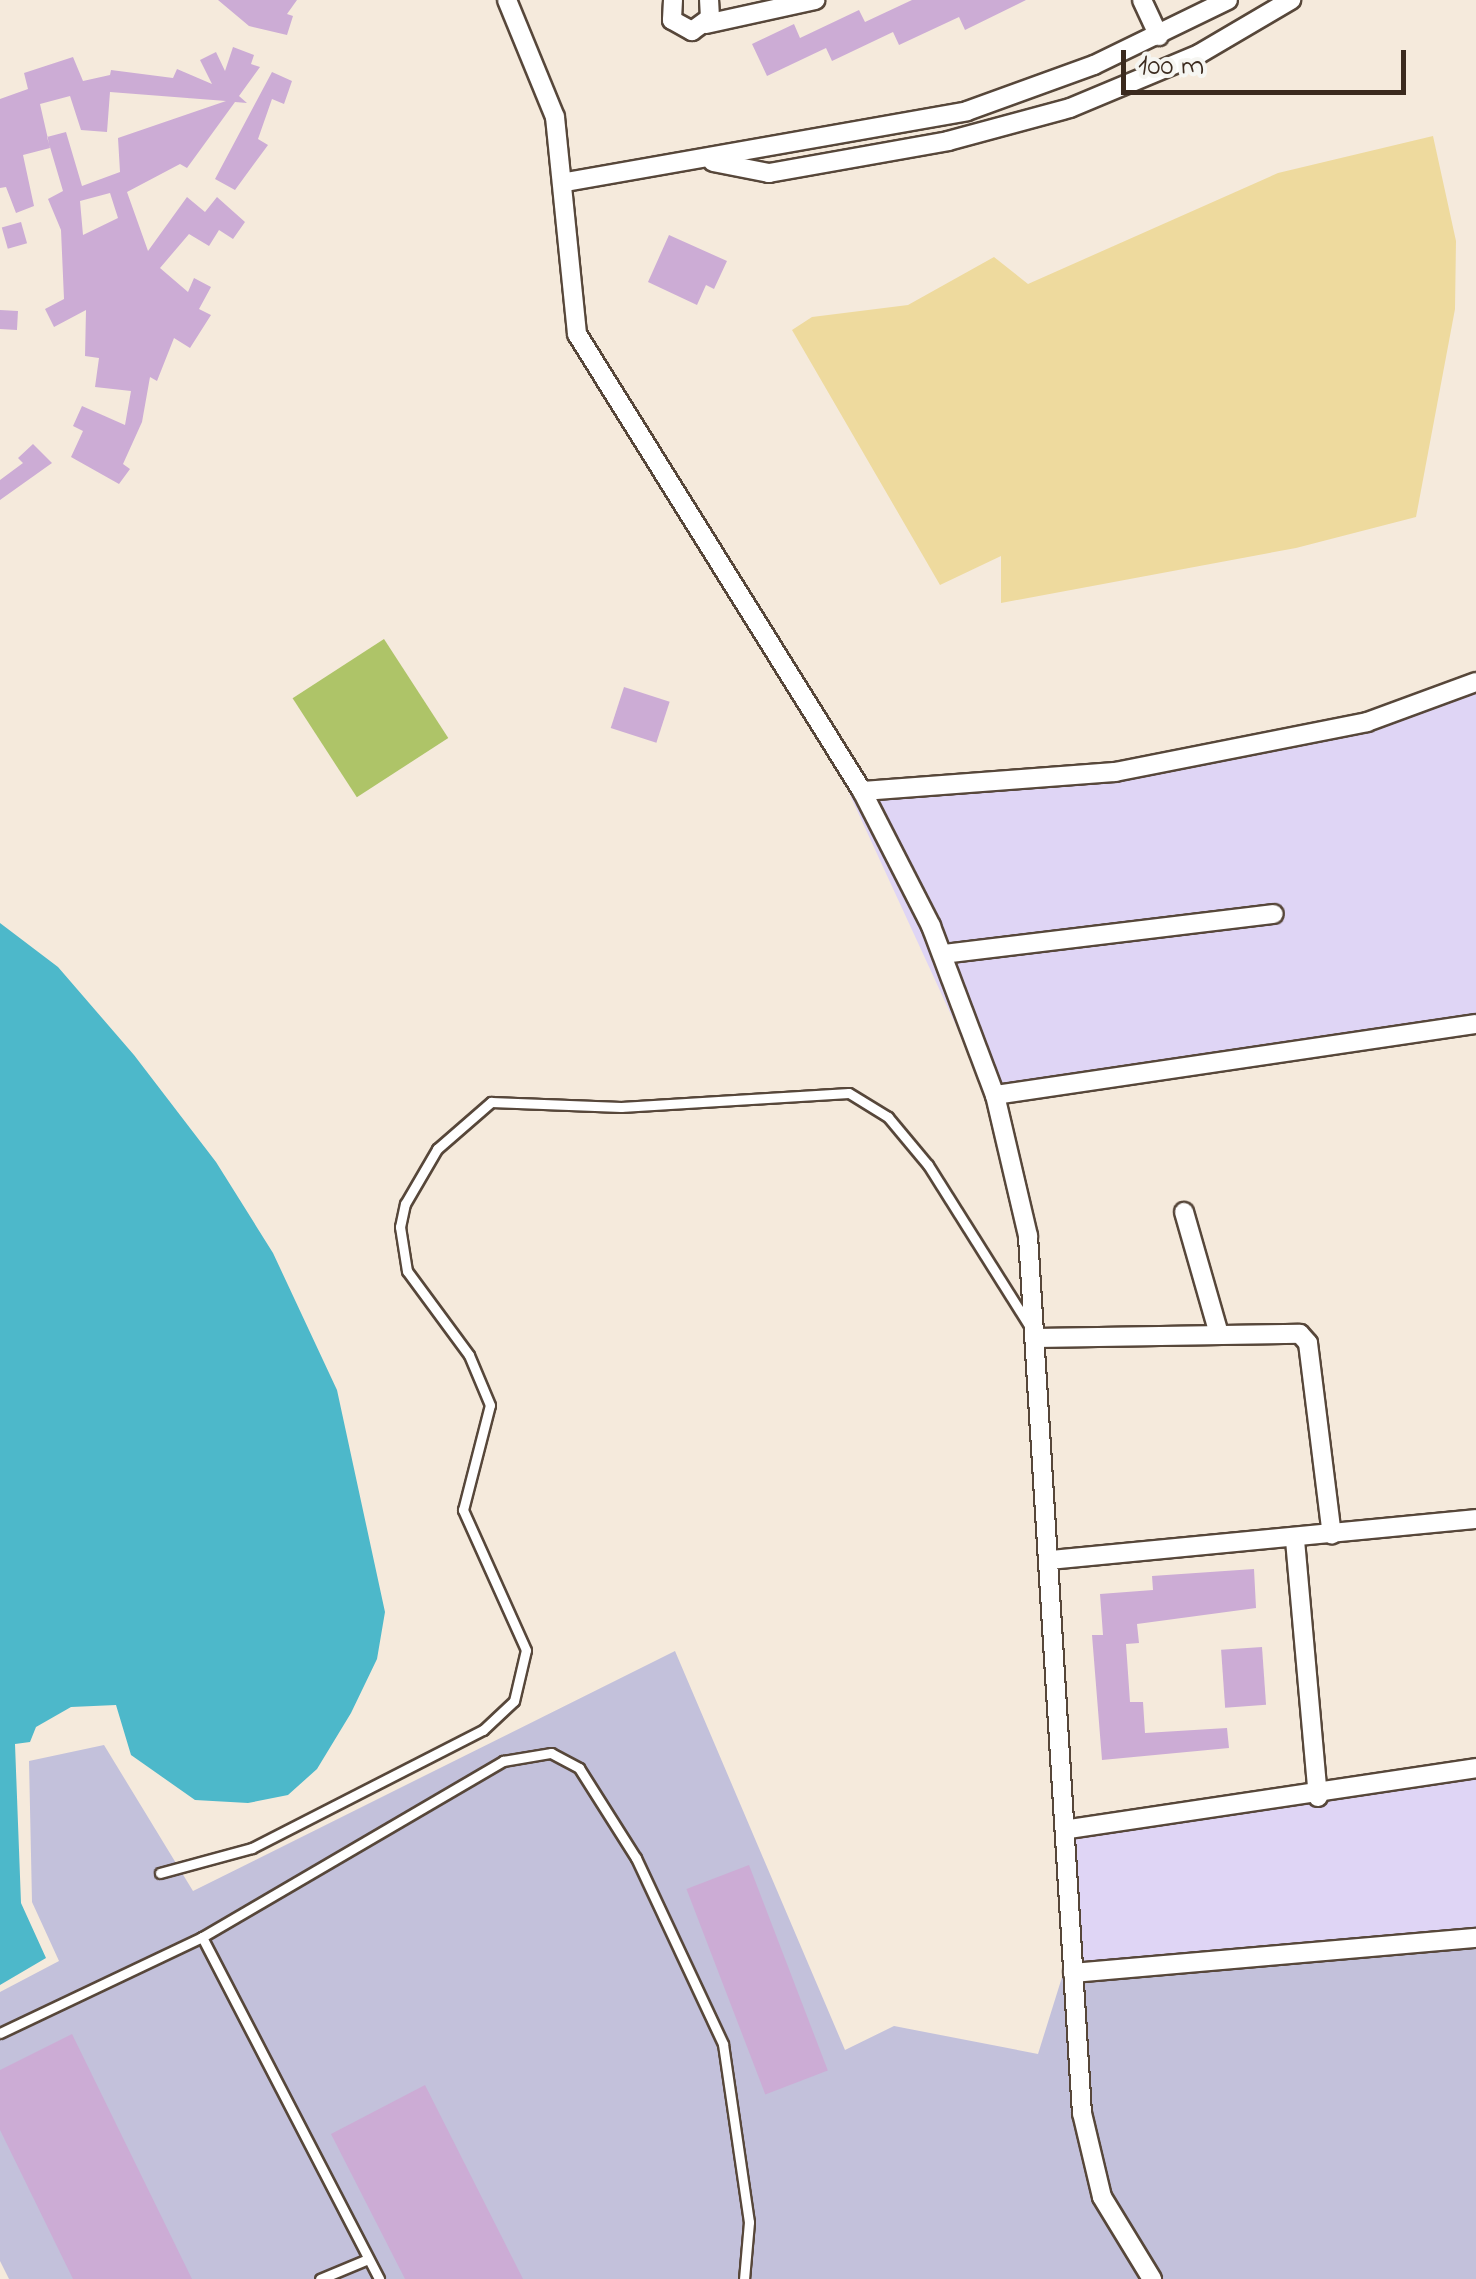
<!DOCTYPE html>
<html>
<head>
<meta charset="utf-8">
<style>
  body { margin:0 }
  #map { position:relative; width:1476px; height:2279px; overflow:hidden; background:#f5eadc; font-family:"Indie Flower",sans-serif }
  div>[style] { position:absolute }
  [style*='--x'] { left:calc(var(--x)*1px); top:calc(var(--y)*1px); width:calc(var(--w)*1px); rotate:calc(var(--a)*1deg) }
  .built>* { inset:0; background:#dfd5f5 }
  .industrial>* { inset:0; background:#c3c1db }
  .green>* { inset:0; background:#aec468; transform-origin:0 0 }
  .sand>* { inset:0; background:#eeda9e }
  .water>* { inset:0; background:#4db8ca }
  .building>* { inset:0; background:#ccacd5; transform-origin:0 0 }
  .roads { filter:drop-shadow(2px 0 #57473a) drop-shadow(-2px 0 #57473a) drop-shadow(0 2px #57473a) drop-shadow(0 -2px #57473a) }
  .service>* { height:9px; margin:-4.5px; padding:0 4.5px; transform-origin:4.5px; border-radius:4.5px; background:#fff }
  .minor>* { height:18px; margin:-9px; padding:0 9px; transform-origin:9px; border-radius:9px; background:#fff }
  span { translate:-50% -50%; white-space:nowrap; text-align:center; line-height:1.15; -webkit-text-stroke:9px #f6f6f2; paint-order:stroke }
  .scale { position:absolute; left:1121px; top:50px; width:285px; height:45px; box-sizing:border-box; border:5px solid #3b2a1e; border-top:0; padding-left:12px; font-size:30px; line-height:35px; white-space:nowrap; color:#3b2a1e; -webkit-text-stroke:8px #f6f6f2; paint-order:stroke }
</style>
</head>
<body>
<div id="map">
  <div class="built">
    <i style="clip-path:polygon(1476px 686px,1476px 1027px,988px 1095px,849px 793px,1113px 777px)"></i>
    <i style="clip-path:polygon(1476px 1759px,1476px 1952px,1063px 1974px,1066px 1834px,1323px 1793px)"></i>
  </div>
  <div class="industrial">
    <i style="clip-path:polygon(675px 1651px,845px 2050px,894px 2026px,1038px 2054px,1063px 1974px,1476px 1945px,1476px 2279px,9px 2279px,0 2261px,0 1992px,59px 1961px,32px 1902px,29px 1761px,104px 1745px,193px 1891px)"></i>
  </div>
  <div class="green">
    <i style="left:384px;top:639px;width:118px;height:109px;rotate:57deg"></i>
  </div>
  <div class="sand">
    <i style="clip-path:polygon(1433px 136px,1456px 241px,1455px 309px,1416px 517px,1296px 548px,1001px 603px,1001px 556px,940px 585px,792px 330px,812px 317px,908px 305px,994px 257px,1028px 284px,1278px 173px)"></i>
  </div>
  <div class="water">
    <i style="clip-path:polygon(0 923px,58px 967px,134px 1055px,216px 1162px,273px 1253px,337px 1390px,385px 1612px,377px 1659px,351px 1713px,317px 1769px,288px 1795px,248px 1803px,195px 1800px,131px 1755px,116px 1705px,71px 1707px,36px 1727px,30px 1742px,15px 1744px,21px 1903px,46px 1958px,0 1985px)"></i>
  </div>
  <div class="building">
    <i style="clip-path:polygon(218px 0,297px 0,287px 14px,293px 16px,287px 35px,249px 26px)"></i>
    <i style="clip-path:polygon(912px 0,1026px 0,965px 30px,959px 17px,899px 45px,893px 32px,832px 61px,826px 48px,767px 76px,752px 44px,794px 24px,800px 38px,859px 10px,865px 22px)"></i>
    <i style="clip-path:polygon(evenodd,233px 47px,254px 55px,251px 64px,260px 67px,239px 96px,247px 103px,235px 102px,187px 168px,180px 164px,127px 192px,148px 251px,187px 197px,205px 212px,217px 197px,245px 222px,233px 239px,219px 230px,209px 246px,189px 234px,160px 268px,188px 292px,194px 278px,211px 287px,199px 309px,211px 315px,190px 348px,174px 338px,157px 381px,150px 377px,142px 422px,123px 464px,130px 469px,119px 484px,71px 457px,83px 431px,73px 426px,82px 406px,125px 425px,131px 391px,95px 387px,99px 358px,85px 356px,86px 310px,54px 327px,45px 309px,64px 299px,61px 230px,48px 199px,63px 191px,47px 137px,66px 132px,82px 186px,120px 172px,118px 138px,226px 101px,110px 92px,107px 132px,81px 130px,70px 96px,40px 104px,50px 148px,23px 155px,34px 206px,16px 213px,6px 187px,0 188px,0 99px,28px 89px,24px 73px,73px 57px,83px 81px,110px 75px,111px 70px,173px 78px,177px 69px,212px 84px,200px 60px,216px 52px,225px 71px,233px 47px,110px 193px,118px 218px,83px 235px,80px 201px,110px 193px)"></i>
    <i style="clip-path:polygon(272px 72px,292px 81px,284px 104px,272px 99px,258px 139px,268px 145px,235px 190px,215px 179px)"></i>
    <i style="left:21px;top:222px;width:22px;height:20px;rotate:74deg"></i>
    <i style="clip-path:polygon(669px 235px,727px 261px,714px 289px,706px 285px,697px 305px,648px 282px)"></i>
    <i style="left:0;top:310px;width:18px;height:19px;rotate:3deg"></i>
    <i style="clip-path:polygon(33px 444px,52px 463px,0 500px,0 480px,23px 463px,18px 458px)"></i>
    <i style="left:624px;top:687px;width:48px;height:43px;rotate:18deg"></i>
    <i style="clip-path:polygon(1254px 1569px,1256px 1608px,1137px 1624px,1139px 1643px,1126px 1644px,1130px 1702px,1143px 1702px,1145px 1733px,1227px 1728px,1229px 1748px,1102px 1760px,1092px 1635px,1103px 1635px,1100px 1594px,1153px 1590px,1152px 1576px)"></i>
    <i style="left:1262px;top:1647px;width:58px;height:41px;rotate:86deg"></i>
    <i style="left:749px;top:1865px;width:220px;height:67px;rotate:69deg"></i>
    <i style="clip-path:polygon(72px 2034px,192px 2279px,73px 2279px,0 2130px,0 2070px)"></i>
    <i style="clip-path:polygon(425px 2085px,523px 2279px,405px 2279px,331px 2134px)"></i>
  </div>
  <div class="roads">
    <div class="service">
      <i style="--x:160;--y:1873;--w:95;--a:-15.2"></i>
      <i style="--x:252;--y:1848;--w:259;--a:-27.1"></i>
      <i style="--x:483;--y:1730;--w:42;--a:-43.1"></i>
      <i style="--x:514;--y:1701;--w:52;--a:-76.8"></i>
      <i style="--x:526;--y:1650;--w:154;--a:-114.2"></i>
      <i style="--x:463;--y:1510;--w:108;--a:-75.6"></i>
      <i style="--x:490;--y:1405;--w:54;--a:-112.8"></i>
      <i style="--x:469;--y:1355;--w:104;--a:-126.4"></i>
      <i style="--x:407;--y:1271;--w:45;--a:-99"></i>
      <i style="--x:400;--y:1227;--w:24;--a:-78"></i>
      <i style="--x:405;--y:1204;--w:64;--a:-59.8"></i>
      <i style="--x:437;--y:1149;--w:72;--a:-41"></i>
      <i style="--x:491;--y:1102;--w:130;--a:2.2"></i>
      <i style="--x:621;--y:1107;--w:228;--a:-3.5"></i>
      <i style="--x:849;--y:1093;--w:46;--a:31.6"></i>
      <i style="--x:888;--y:1117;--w:62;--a:50.2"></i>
      <i style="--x:928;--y:1165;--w:188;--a:57.8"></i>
      <i style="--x:202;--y:1937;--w:385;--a:62.6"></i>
      <i style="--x:0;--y:2033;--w:224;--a:-25.4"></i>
      <i style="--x:202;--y:1937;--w:349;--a:-30.3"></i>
      <i style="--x:503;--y:1761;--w:49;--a:-9.5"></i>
      <i style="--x:551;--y:1753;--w:32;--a:28"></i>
      <i style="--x:579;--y:1768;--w:107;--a:57.7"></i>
      <i style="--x:636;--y:1858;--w:205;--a:64.9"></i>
      <i style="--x:723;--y:2044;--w:180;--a:81.7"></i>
      <i style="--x:749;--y:2222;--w:57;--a:95"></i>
      <i style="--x:320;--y:2279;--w:52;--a:-22.6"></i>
    </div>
    <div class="minor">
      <i style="--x:507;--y:0;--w:126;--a:67.7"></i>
      <i style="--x:555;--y:117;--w:218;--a:84.2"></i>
      <i style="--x:577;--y:334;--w:539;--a:58.05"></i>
      <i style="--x:862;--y:791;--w:152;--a:62.9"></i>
      <i style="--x:931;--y:926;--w:181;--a:69.3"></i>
      <i style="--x:995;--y:1095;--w:145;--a:76.8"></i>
      <i style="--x:1028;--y:1236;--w:879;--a:86.48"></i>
      <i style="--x:1082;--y:2113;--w:86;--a:76.6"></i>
      <i style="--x:1102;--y:2197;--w:96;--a:58.6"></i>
      <i style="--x:673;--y:0;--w:20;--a:93"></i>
      <i style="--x:672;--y:20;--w:23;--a:29"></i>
      <i style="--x:692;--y:31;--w:22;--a:-36"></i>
      <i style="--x:710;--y:18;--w:18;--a:-93"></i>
      <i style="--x:1142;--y:0;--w:40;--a:65"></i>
      <i style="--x:706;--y:24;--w:112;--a:-12.4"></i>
      <i style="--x:713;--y:162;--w:57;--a:11.1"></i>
      <i style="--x:769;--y:173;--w:182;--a:-10.1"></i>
      <i style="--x:948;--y:141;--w:126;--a:-15.1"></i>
      <i style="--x:1070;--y:108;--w:140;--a:-22.7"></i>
      <i style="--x:1199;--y:54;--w:107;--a:-30.4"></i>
      <i style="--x:566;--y:182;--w:407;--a:-10"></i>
      <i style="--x:967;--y:111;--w:135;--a:-19.9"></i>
      <i style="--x:1094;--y:65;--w:149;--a:-25.9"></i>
      <i style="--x:862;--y:791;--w:254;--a:-4.3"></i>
      <i style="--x:1115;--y:772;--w:257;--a:-11.2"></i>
      <i style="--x:1367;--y:722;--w:116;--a:-20.2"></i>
      <i style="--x:943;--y:954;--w:333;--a:-6.9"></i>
      <i style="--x:995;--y:1095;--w:486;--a:-8.4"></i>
      <i style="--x:1184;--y:1212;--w:127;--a:74"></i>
      <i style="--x:1036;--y:1338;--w:264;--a:-0.9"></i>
      <i style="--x:1300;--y:1334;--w:12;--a:48"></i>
      <i style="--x:1308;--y:1343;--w:193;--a:82.9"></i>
      <i style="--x:1295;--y:1540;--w:258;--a:84.9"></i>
      <i style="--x:1050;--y:1560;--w:428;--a:-5.5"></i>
      <i style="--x:1069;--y:1829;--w:412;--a:-8.5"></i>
      <i style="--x:1073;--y:1973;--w:405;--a:-5"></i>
    </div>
  </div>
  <div class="scale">100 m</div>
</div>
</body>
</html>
